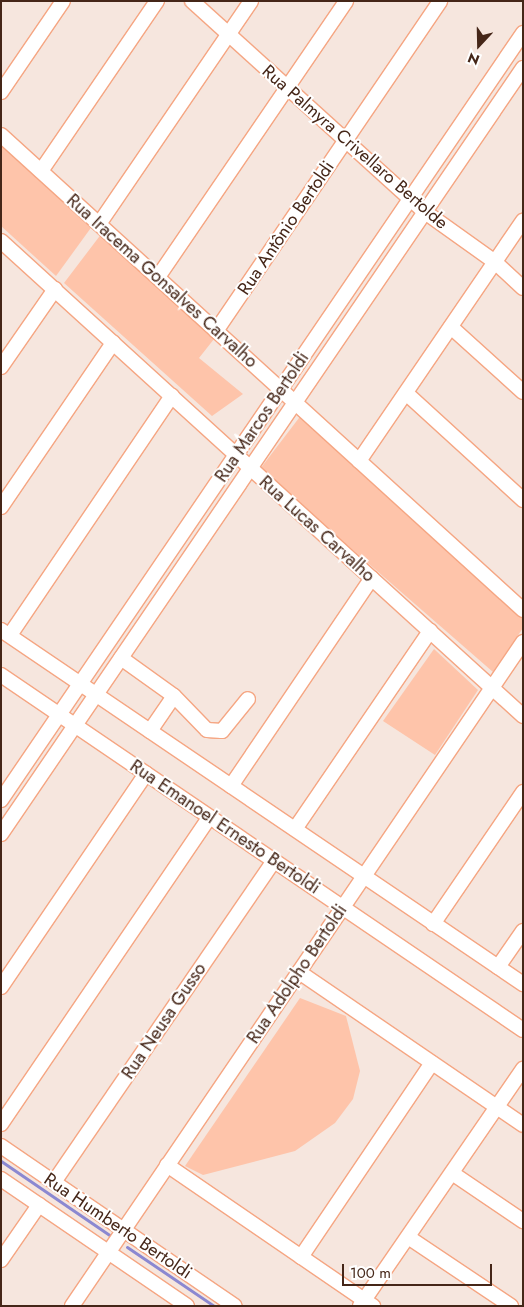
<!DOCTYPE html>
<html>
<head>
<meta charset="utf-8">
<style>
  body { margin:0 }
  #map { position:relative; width:524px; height:1307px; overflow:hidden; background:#f6e6de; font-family:Jost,sans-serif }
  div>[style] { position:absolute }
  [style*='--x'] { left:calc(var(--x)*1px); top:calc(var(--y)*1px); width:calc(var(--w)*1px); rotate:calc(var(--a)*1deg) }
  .green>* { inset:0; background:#fec4aa }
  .stream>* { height:3px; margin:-1.5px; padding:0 1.5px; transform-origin:1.5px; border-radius:1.5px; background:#8b88d1 }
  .roads { filter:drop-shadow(1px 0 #f5a683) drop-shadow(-1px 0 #f5a683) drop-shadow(0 1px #f5a683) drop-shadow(0 -1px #f5a683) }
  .minor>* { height:14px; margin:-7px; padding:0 7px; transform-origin:7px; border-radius:7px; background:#fff }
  span { translate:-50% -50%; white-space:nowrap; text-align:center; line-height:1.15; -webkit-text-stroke:4px #fff; paint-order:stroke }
  .street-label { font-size:18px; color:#452618 }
  .frame { position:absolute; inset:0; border:2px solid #452618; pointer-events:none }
  .north { position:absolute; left:454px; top:20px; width:50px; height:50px; -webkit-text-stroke:4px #fff; paint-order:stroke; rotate:201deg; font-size:14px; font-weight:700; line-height:20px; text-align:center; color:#452618 }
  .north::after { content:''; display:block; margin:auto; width:18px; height:22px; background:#452618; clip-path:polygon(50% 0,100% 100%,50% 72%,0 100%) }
  .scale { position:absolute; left:342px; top:1264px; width:150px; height:22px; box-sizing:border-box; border:2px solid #452618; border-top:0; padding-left:6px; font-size:15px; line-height:18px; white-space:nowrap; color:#452618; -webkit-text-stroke:4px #fff; paint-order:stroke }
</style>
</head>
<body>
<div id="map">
  <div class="green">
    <i style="clip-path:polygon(1px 142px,93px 225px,56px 276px,1px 226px)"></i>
    <i style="clip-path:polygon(102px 233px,218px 334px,199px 358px,243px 394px,212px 416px,64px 283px)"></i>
    <i style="clip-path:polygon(302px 414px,523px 611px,523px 628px,493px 672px,260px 469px)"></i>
    <i style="clip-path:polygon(434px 649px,478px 690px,435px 755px,383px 721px)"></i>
    <i style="clip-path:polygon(300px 998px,346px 1016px,360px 1071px,353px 1099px,335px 1123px,295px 1151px,203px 1175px,185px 1166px)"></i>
  </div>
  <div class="stream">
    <i style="--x:1;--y:1161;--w:133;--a:34.3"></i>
    <i style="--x:127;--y:1247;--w:105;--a:34.1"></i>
  </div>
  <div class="roads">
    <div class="minor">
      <i style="--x:192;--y:1;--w:314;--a:42.2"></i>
      <i style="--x:425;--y:212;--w:86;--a:35.5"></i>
      <i style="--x:495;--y:262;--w:38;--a:43"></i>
      <i style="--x:1;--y:92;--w:110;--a:-55.7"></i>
      <i style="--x:1;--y:135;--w:706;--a:42.3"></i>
      <i style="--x:41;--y:171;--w:206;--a:-55.7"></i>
      <i style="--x:99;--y:224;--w:270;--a:-55.7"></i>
      <i style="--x:1;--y:241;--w:706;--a:42.3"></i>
      <i style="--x:158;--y:277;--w:334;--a:-55.7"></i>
      <i style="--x:451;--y:327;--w:97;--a:42.1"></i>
      <i style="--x:216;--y:331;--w:399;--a:-55.8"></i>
      <i style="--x:1;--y:367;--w:95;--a:-55.3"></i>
      <i style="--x:406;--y:393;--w:159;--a:42.4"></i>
      <i style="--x:359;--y:461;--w:291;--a:-55.7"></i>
      <i style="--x:1;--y:507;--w:199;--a:-55.7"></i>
      <i style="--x:1;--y:630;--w:631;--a:34.14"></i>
      <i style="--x:10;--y:635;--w:289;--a:-55.9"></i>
      <i style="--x:121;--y:658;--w:65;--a:35.6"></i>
      <i style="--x:174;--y:696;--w:47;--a:45.9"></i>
      <i style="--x:207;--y:730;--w:15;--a:4"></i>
      <i style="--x:222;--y:731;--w:41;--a:-50.9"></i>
      <i style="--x:1;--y:675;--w:631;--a:34.22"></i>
      <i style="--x:150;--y:731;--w:42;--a:-55.6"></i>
      <i style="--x:231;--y:786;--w:251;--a:-55.9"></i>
      <i style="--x:1;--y:800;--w:928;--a:-55.76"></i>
      <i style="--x:295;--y:829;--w:240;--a:-55.7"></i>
      <i style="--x:1;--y:834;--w:927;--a:-55.73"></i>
      <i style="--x:433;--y:924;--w:160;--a:-55.7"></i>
      <i style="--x:498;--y:967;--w:44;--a:-55.2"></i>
      <i style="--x:299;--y:972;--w:271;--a:34.3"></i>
      <i style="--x:1;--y:987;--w:258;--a:-55.8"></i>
      <i style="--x:1;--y:1124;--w:371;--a:-55.8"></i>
      <i style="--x:1;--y:1146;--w:283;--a:34.4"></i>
      <i style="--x:167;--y:1165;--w:250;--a:34.4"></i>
      <i style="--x:452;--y:1173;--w:86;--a:34.1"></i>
      <i style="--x:1;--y:1179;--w:225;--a:34.3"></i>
      <i style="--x:54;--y:1182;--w:389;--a:-55.6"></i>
      <i style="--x:408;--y:1237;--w:124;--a:33.8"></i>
      <i style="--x:301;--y:1257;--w:234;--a:-56"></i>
      <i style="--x:1;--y:1260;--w:67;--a:-55.4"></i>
      <i style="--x:72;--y:1306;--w:803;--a:-55.81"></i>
      <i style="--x:360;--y:1306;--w:288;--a:-55.5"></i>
    </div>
  </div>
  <div class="street-label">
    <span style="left:355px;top:147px;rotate:41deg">Rua Palmyra Crivellaro Bertolde</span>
    <span style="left:286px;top:228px;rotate:-56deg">Rua Antônio Bertoldi</span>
    <span style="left:162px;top:281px;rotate:42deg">Rua Iracema Gonsalves Carvalho</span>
    <span style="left:262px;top:417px;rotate:-56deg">Rua Marcos Bertoldi</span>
    <span style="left:317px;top:529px;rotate:42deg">Rua Lucas Carvalho</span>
    <span style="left:225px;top:827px;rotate:34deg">Rua Emanoel Ernesto Bertoldi</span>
    <span style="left:297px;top:974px;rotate:-56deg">Rua Adolpho Bertoldi</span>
    <span style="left:164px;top:1021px;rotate:-56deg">Rua Neusa Gusso</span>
    <span style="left:118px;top:1226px;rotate:34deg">Rua Humberto Bertoldi</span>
  </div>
  <div class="frame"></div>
  <div class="north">N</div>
  <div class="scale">100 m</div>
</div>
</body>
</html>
